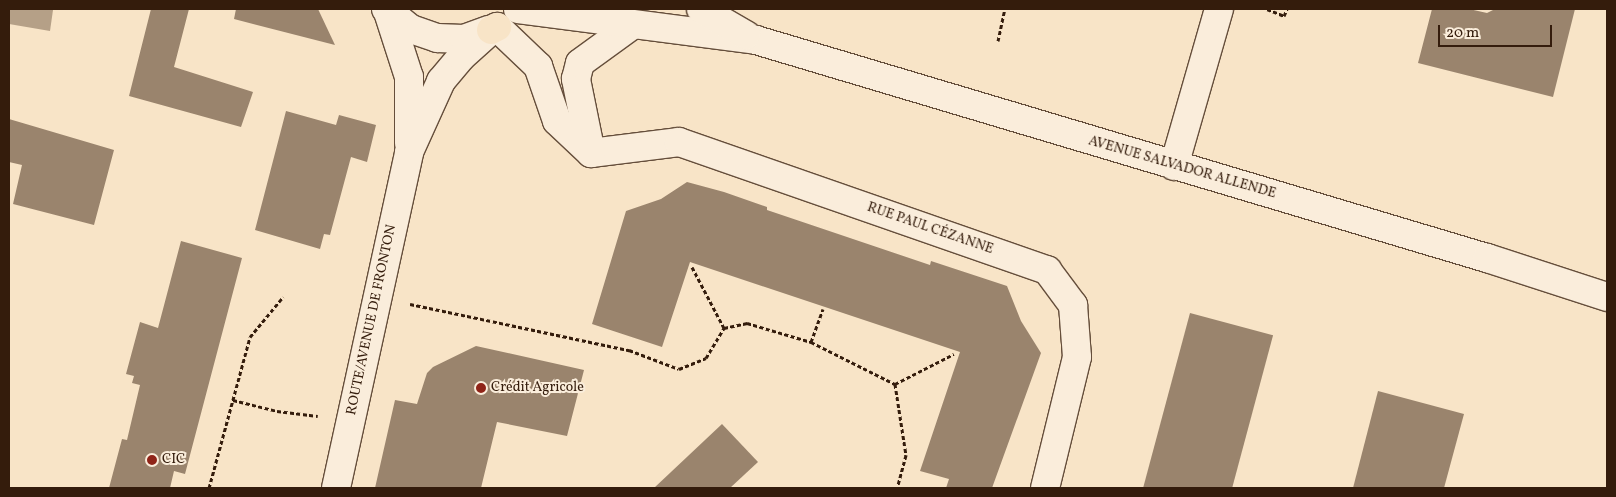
<!DOCTYPE html>
<html>
<head>
<meta charset="utf-8">
<style>
  body { margin:0 }
  #map { position:relative; width:1616px; height:497px; overflow:hidden; background:#f8e4c7; font-family:Vollkorn,serif }
  div>[style] { position:absolute }
  [style*='--x'] { left:calc(var(--x)*1px); top:calc(var(--y)*1px); width:calc(var(--w)*1px); rotate:calc(var(--a)*1deg) }
  .water>* { inset:0; background:#b5a087 }
  .building>* { inset:0; background:#9a846d; transform-origin:0 0 }
  .path>* { height:3px; margin-top:-1.5px; transform-origin:0; background:repeating-linear-gradient(90deg,#341c0c 0 4px,transparent 0 6.5px) }
  .roads { filter:drop-shadow(1px 0 #654e3b) drop-shadow(-1px 0 #654e3b) drop-shadow(0 1px #654e3b) drop-shadow(0 -1px #654e3b) }
  .street>* { height:28px; margin:-14px; padding:0 14px; transform-origin:14px; border-radius:14px; background:#faeddb }
  .secondary>* { height:28px; margin:-14px; padding:0 14px; transform-origin:14px; border-radius:14px; background:#faeddb }
  .primary>* { height:28px; margin:-14px; padding:0 14px; transform-origin:14px; border-radius:14px; background:#f8e4c7 }
  .dots>* { width:14px; height:14px; translate:-50% -50%; box-sizing:border-box; border:2px solid #faeddb; border-radius:50% }
  span { translate:-50% -50%; white-space:nowrap; text-align:center; line-height:1.15; -webkit-text-stroke:4px #faeddb; paint-order:stroke }
  .street-label { font-size:14px; color:#341c0c }
  .poi-label { font-size:14px; color:#341c0c }
  .left { translate:0 -50%; text-align:left }
  .frame { position:absolute; inset:0; border:10px solid #341c0c; pointer-events:none }
  .scale { position:absolute; left:1438px; top:25px; width:114px; height:22px; box-sizing:border-box; border:2px solid #341c0c; border-top:0; padding-left:6px; font-size:15px; line-height:18px; white-space:nowrap; color:#341c0c; -webkit-text-stroke:4px #faeddb; paint-order:stroke }
</style>
</head>
<body>
<div id="map">
  <div class="water">
    <i style="clip-path:polygon(9px 9px,53px 10px,50px 31px,9px 24px)"></i>
  </div>
  <div class="building">
    <i style="clip-path:polygon(151px 9px,189px 9px,174px 67px,253px 92px,241px 127px,129px 96px)"></i>
    <i style="clip-path:polygon(236px 9px,318px 9px,335px 45px,234px 19px)"></i>
    <i style="clip-path:polygon(1432px 9px,1469px 9px,1487px 13px,1495px 9px,1575px 9px,1553px 97px,1418px 63px)"></i>
    <i style="clip-path:polygon(286px 111px,336px 125px,339px 115px,376px 125px,367px 162px,351px 157px,330px 235px,324px 234px,320px 249px,255px 230px)"></i>
    <i style="clip-path:polygon(9px 119px,114px 150px,94px 225px,13px 204px,22px 165px,9px 162px)"></i>
    <i style="clip-path:polygon(687px 182px,724px 192px,767px 207px,767px 210px,930px 265px,931px 261px,1007px 286px,1021px 321px,1041px 353px,992px 488px,946px 488px,949px 479px,920px 471px,960px 352px,690px 262px,662px 347px,592px 324px,626px 211px,661px 199px)"></i>
    <i style="clip-path:polygon(181px 241px,242px 258px,185px 474px,174px 471px,170px 488px,109px 488px,122px 439px,127px 440px,140px 385px,132px 383px,134px 376px,126px 374px,140px 322px,158px 328px)"></i>
    <i style="left:1190px;top:313px;width:86px;height:181px;rotate:15deg"></i>
    <i style="clip-path:polygon(476px 346px,584px 370px,567px 436px,497px 422px,481px 488px,375px 488px,395px 400px,417px 404px,427px 373px,433px 367px)"></i>
    <i style="clip-path:polygon(1378px 391px,1464px 414px,1444px 488px,1353px 488px)"></i>
    <i style="clip-path:polygon(722px 424px,758px 462px,730px 488px,654px 488px)"></i>
  </div>
  <div class="path">
    <i style="--x:1267;--y:9;--w:18;--a:22"></i>
    <i style="--x:1284;--y:16;--w:8;--a:-67"></i>
    <i style="--x:998;--y:41;--w:33;--a:-78"></i>
    <i style="--x:692;--y:267;--w:69;--a:62.3"></i>
    <i style="--x:410;--y:304;--w:224;--a:11.9"></i>
    <i style="--x:629;--y:350;--w:53;--a:20.8"></i>
    <i style="--x:679;--y:369;--w:29;--a:-22"></i>
    <i style="--x:706;--y:358;--w:35;--a:-59"></i>
    <i style="--x:724;--y:328;--w:24;--a:-12"></i>
    <i style="--x:747;--y:323;--w:67;--a:16.5"></i>
    <i style="--x:811;--y:342;--w:94;--a:26.6"></i>
    <i style="--x:895;--y:384;--w:72;--a:81.2"></i>
    <i style="--x:906;--y:455;--w:34;--a:105"></i>
    <i style="--x:811;--y:342;--w:35;--a:-70"></i>
    <i style="--x:895;--y:384;--w:66;--a:-27"></i>
    <i style="--x:233;--y:400;--w:45;--a:14"></i>
    <i style="--x:277;--y:411;--w:41;--a:7"></i>
    <i style="--x:209;--y:488;--w:156;--a:-74.8"></i>
    <i style="--x:250;--y:337;--w:52;--a:-50.5"></i>
  </div>
  <div class="roads">
    <div class="street">
      <i style="--x:497;--y:27;--w:57;--a:43.6"></i>
      <i style="--x:538;--y:66;--w:58;--a:70.9"></i>
      <i style="--x:557;--y:121;--w:47;--a:43.3"></i>
      <i style="--x:591;--y:153;--w:89;--a:-7.1"></i>
      <i style="--x:679;--y:142;--w:390;--a:19.2"></i>
      <i style="--x:1047;--y:270;--w:44;--a:53.4"></i>
      <i style="--x:1073;--y:305;--w:52;--a:85.6"></i>
      <i style="--x:1077;--y:357;--w:135;--a:103.7"></i>
      <i style="--x:591;--y:153;--w:76;--a:-101.5"></i>
      <i style="--x:576;--y:79;--w:16;--a:-76"></i>
      <i style="--x:580;--y:63;--w:63;--a:-36"></i>
      <i style="--x:1174;--y:166;--w:163;--a:-74"></i>
    </div>
    <div class="secondary">
      <i style="--x:386;--y:9;--w:32;--a:39"></i>
      <i style="--x:411;--y:29;--w:28;--a:19"></i>
      <i style="--x:437;--y:38;--w:27;--a:2"></i>
      <i style="--x:464;--y:39;--w:27;--a:-20"></i>
      <i style="--x:518;--y:9;--w:240;--a:7.4"></i>
      <i style="--x:756;--y:40;--w:763;--a:16.61"></i>
      <i style="--x:1487;--y:258;--w:126;--a:18"></i>
      <i style="--x:701;--y:9;--w:52;--a:30"></i>
      <i style="--x:388;--y:12;--w:68;--a:72.1"></i>
      <i style="--x:409;--y:77;--w:66;--a:90"></i>
      <i style="--x:336;--y:488;--w:344;--a:-77.7"></i>
      <i style="--x:409;--y:152;--w:78;--a:-65.7"></i>
      <i style="--x:441;--y:81;--w:31;--a:-50"></i>
      <i style="--x:461;--y:57;--w:40;--a:-42"></i>
    </div>
    <div class="primary">
      <i style="--x:491;--y:30;--w:7;--a:-27"></i>
    </div>
  </div>
  <div class="dots">
    <i style="left:481px;top:388px;background:#8f2418"></i>
    <i style="left:152px;top:460px;background:#8f2418"></i>
  </div>
  <div class="street-label">
    <span style="left:1182px;top:168px;rotate:16deg">AVENUE SALVADOR ALLENDE</span>
    <span style="left:930px;top:229px;rotate:19deg">RUE PAUL CÉZANNE</span>
    <span style="left:372px;top:320px;rotate:-78deg">ROUTE/AVENUE DE FRONTON</span>
  </div>
  <div class="poi-label">
    <span class="left" style="left:491px;top:388px">Crédit Agricole</span>
    <span class="left" style="left:162px;top:460px">CIC</span>
  </div>
  <div class="frame"></div>
  <div class="scale">20 m</div>
</div>
</body>
</html>
